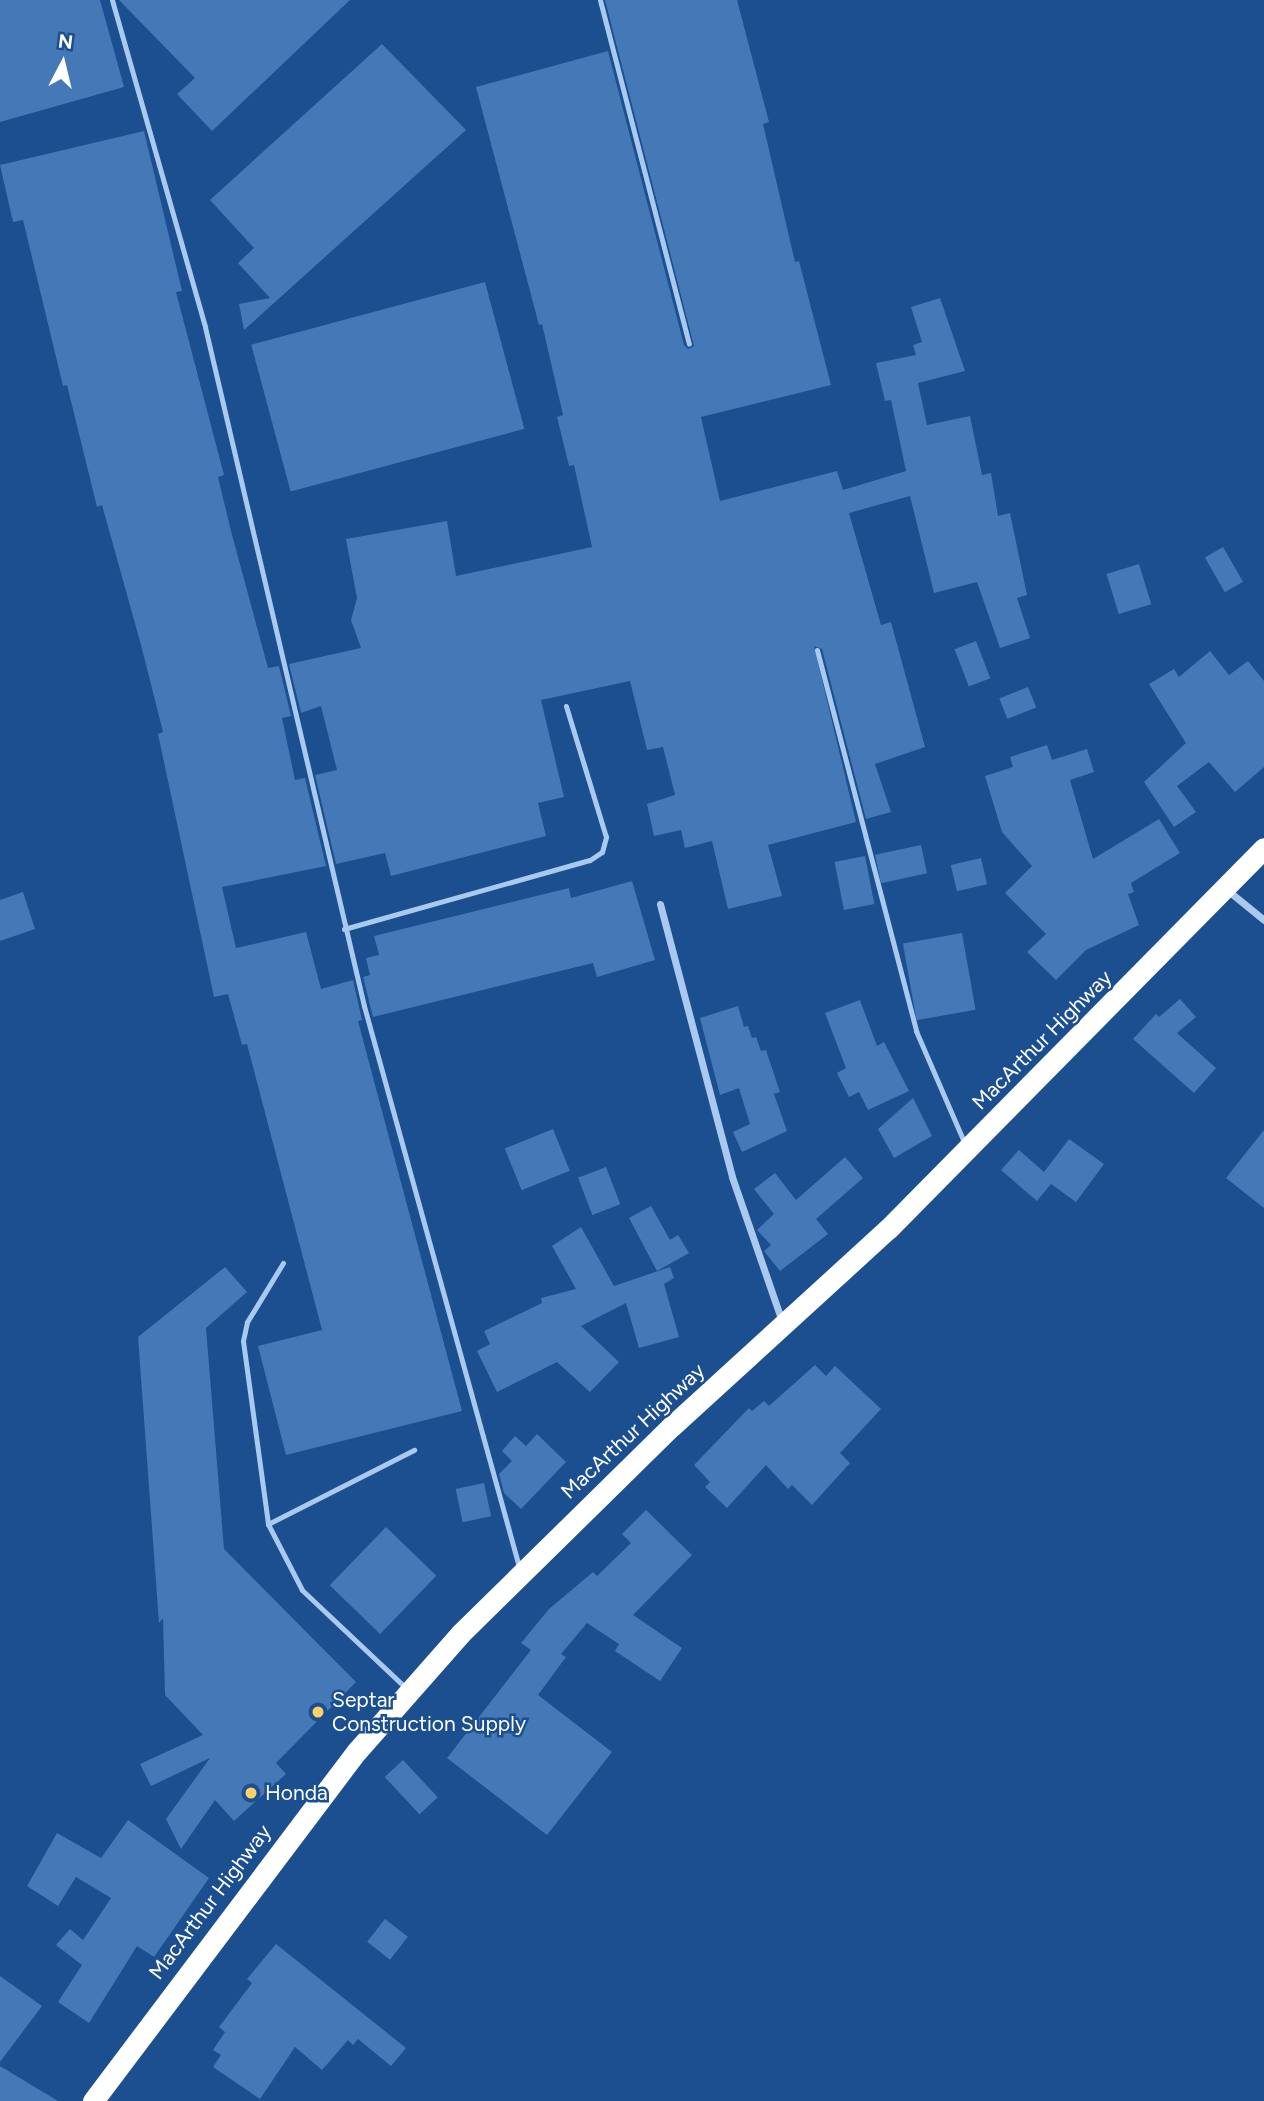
<!DOCTYPE html>
<html>
<head>
<meta charset="utf-8">
<style>
  body { margin:0 }
  #map { position:relative; width:1264px; height:2101px; overflow:hidden; background:#1b4f8f; font-family:Figtree,sans-serif }
  div>[style] { position:absolute }
  [style*='--x'] { left:calc(var(--x)*1px); top:calc(var(--y)*1px); width:calc(var(--w)*1px); rotate:calc(var(--a)*1deg) }
  .building>* { inset:0; background:#4478b7; transform-origin:0 0 }
  .lane>* { height:5px; margin:-2.5px; padding:0 2.5px; transform-origin:2.5px; border-radius:2.5px; background:#a9c9ee }
  .street>* { height:7px; margin:-3.5px; padding:0 3.5px; transform-origin:3.5px; border-radius:3.5px; background:#a9c9ee }
  .highway>* { height:21px; margin:-10.5px; padding:0 10.5px; transform-origin:10.5px; border-radius:10.5px; background:#fff }
  .dots>* { width:19px; height:19px; translate:-50% -50%; box-sizing:border-box; border:4px solid #1b4f8f; border-radius:50% }
  span { translate:-50% -50%; white-space:nowrap; text-align:center; line-height:1.15; -webkit-text-stroke:5px #1b4f8f; paint-order:stroke }
  .street-label { font-size:21px; color:#fff }
  .poi-label { font-size:21px; color:#fff }
  .left { translate:0 -50%; text-align:left }
  .north { position:absolute; left:28px; top:28px; width:70px; height:70px; -webkit-text-stroke:5px #1b4f8f; paint-order:stroke; rotate:7deg; font-size:19px; font-weight:700; line-height:28px; text-align:center; color:#fff }
  .north::after { content:''; display:block; margin:auto; width:24px; height:32px; background:#fff; clip-path:polygon(50% 0,100% 100%,50% 72%,0 100%) }
</style>
</head>
<body>
<div id="map">
  <div class="building">
    <i style="clip-path:polygon(0 0,100px 0,124px 87px,0 122px)"></i>
    <i style="clip-path:polygon(119px 0,350px 0,212px 131px,177px 94px,195px 78px)"></i>
    <i style="clip-path:polygon(605px 0,737px 0,769px 122px,763px 124px,795px 262px,799px 261px,831px 385px,701px 417px,720px 501px,837px 471px,843px 490px,906px 471px,891px 400px,885px 401px,876px 363px,916px 355px,913px 345px,922px 342px,911px 307px,940px 298px,965px 371px,918px 383px,927px 425px,970px 416px,982px 475px,991px 473px,998px 516px,1010px 513px,1027px 595px,1017px 598px,1030px 638px,1000px 648px,977px 582px,934px 593px,910px 496px,849px 513px,881px 625px,891px 622px,925px 747px,875px 764px,891px 812px,866px 819px,822px 649px,814px 646px,856px 822px,768px 845px,782px 896px,728px 909px,712px 841px,685px 848px,681px 830px,654px 836px,647px 804px,675px 795px,663px 747px,647px 750px,630px 681px,541px 700px,564px 797px,538px 803px,546px 836px,391px 876px,385px 853px,336px 864px,315px 775px,337px 770px,321px 706px,301px 713px,289px 664px,361px 648px,351px 620px,357px 598px,346px 539px,447px 521px,456px 576px,592px 547px,574px 465px,569px 466px,557px 417px,563px 415px,542px 324px,539px 325px,476px 87px,608px 51px,684px 345px,688px 349px,694px 346px)"></i>
    <i style="clip-path:polygon(382px 44px,466px 130px,244px 330px,239px 304px,270px 298px,238px 263px,254px 248px,210px 200px)"></i>
    <i style="clip-path:polygon(144px 131px,182px 291px,176px 292px,224px 475px,218px 477px,231px 531px,268px 668px,279px 666px,291px 716px,282px 718px,295px 780px,305px 778px,326px 866px,222px 887px,236px 948px,306px 932px,321px 989px,353px 980px,362px 1020px,358px 1021px,462px 1411px,286px 1455px,258px 1346px,322px 1330px,247px 1044px,242px 1045px,228px 994px,214px 997px,158px 734px,163px 732px,141px 645px,102px 505px,97px 507px,67px 385px,63px 386px,23px 220px,13px 222px,0 165px)"></i>
    <i style="left:485px;top:282px;width:152px;height:242px;rotate:75deg"></i>
    <i style="left:1223px;top:547px;width:40px;height:21px;rotate:60deg"></i>
    <i style="left:1139px;top:564px;width:42px;height:34px;rotate:73deg"></i>
    <i style="left:976px;top:641px;width:40px;height:23px;rotate:69deg"></i>
    <i style="clip-path:polygon(1210px 651px,1229px 675px,1248px 661px,1264px 681px,1264px 767px,1235px 792px,1209px 762px,1177px 786px,1196px 812px,1174px 827px,1144px 782px,1186px 743px,1149px 684px,1174px 669px,1179px 677px)"></i>
    <i style="left:1028px;top:687px;width:22px;height:31px;rotate:68deg"></i>
    <i style="clip-path:polygon(1047px 745px,1052px 760px,1087px 749px,1094px 772px,1070px 780px,1093px 859px,1159px 819px,1180px 853px,1131px 883px,1134px 892px,1128px 894px,1139px 925px,1086px 950px,1056px 980px,1027px 952px,1046px 934px,1005px 893px,1032px 866px,1002px 832px,985px 776px,1013px 767px,1010px 757px)"></i>
    <i style="left:921px;top:845px;width:29px;height:47px;rotate:78deg"></i>
    <i style="left:865px;top:856px;width:49px;height:31px;rotate:79deg"></i>
    <i style="left:981px;top:858px;width:27px;height:31px;rotate:77deg"></i>
    <i style="clip-path:polygon(632px 881px,655px 960px,597px 977px,593px 963px,373px 1017px,363px 977px,370px 975px,366px 958px,379px 955px,374px 936px,569px 888px,571px 898px)"></i>
    <i style="clip-path:polygon(23px 892px,35px 929px,0 941px,0 900px)"></i>
    <i style="left:962px;top:933px;width:78px;height:60px;rotate:80deg"></i>
    <i style="clip-path:polygon(1180px 999px,1196px 1017px,1177px 1033px,1216px 1068px,1194px 1093px,1133px 1039px,1156px 1014px,1159px 1017px)"></i>
    <i style="clip-path:polygon(860px 1000px,877px 1046px,884px 1042px,909px 1091px,868px 1110px,859px 1092px,849px 1097px,837px 1073px,846px 1068px,825px 1013px)"></i>
    <i style="clip-path:polygon(738px 1006px,744px 1027px,748px 1026px,752px 1038px,756px 1037px,761px 1051px,766px 1050px,780px 1092px,774px 1094px,787px 1131px,742px 1152px,733px 1132px,750px 1124px,739px 1088px,720px 1095px,700px 1018px)"></i>
    <i style="clip-path:polygon(913px 1098px,932px 1136px,894px 1158px,878px 1129px)"></i>
    <i style="left:553px;top:1129px;width:45px;height:52px;rotate:68deg"></i>
    <i style="clip-path:polygon(1264px 1130px,1264px 1208px,1226px 1178px)"></i>
    <i style="clip-path:polygon(1069px 1139px,1104px 1164px,1076px 1202px,1051px 1184px,1037px 1201px,1001px 1170px,1019px 1150px,1044px 1172px)"></i>
    <i style="clip-path:polygon(845px 1157px,863px 1178px,816px 1219px,828px 1234px,780px 1271px,764px 1251px,771px 1245px,757px 1230px,774px 1214px,754px 1189px,775px 1173px,796px 1200px)"></i>
    <i style="left:606px;top:1167px;width:40px;height:30px;rotate:69deg"></i>
    <i style="clip-path:polygon(651px 1206px,670px 1240px,678px 1235px,689px 1253px,657px 1271px,629px 1218px)"></i>
    <i style="clip-path:polygon(581px 1227px,614px 1286px,670px 1267px,674px 1278px,664px 1284px,679px 1337px,639px 1348px,626px 1303px,581px 1326px,619px 1362px,590px 1392px,557px 1362px,497px 1392px,477px 1351px,490px 1344px,484px 1331px,542px 1303px,541px 1298px,576px 1289px,552px 1246px)"></i>
    <i style="clip-path:polygon(225px 1267px,247px 1292px,206px 1328px,224px 1549px,356px 1682px,276px 1763px,286px 1774px,234px 1821px,215px 1800px,181px 1849px,166px 1819px,210px 1758px,151px 1786px,140px 1764px,203px 1735px,165px 1695px,163px 1618px,159px 1623px,138px 1337px)"></i>
    <i style="clip-path:polygon(815px 1365px,826px 1376px,835px 1366px,881px 1409px,840px 1453px,850px 1463px,812px 1505px,792px 1485px,788px 1489px,766px 1465px,727px 1508px,705px 1487px,710px 1482px,694px 1465px,749px 1408px,752px 1411px,764px 1401px,769px 1406px)"></i>
    <i style="clip-path:polygon(537px 1434px,566px 1462px,521px 1509px,504px 1493px,499px 1474px,512px 1461px,502px 1451px,515px 1436px,526px 1446px)"></i>
    <i style="left:484px;top:1483px;width:34px;height:29px;rotate:78deg"></i>
    <i style="clip-path:polygon(646px 1510px,692px 1555px,633px 1615px,682px 1648px,660px 1681px,615px 1651px,619px 1644px,587px 1623px,561px 1654px,566px 1657px,538px 1695px,612px 1752px,547px 1835px,447px 1758px,531px 1650px,521px 1643px,549px 1609px,593px 1572px,597px 1576px,631px 1543px,622px 1534px)"></i>
    <i style="left:386px;top:1527px;width:70px;height:81px;rotate:44deg"></i>
    <i style="left:403px;top:1760px;width:51px;height:25px;rotate:47deg"></i>
    <i style="clip-path:polygon(128px 1820px,209px 1878px,154px 1957px,137px 1946px,89px 2023px,58px 2002px,82px 1965px,56px 1945px,70px 1929px,83px 1940px,111px 1898px,76px 1877px,58px 1906px,27px 1886px,57px 1833px,101px 1858px)"></i>
    <i style="left:385px;top:1919px;width:29px;height:29px;rotate:38deg"></i>
    <i style="clip-path:polygon(276px 1944px,406px 2048px,391px 2066px,358px 2039px,353px 2045px,348px 2040px,322px 2070px,295px 2047px,260px 2099px,213px 2067px,221px 2055px,213px 2050px,225px 2032px,219px 2027px,252px 1983px,247px 1979px)"></i>
    <i style="clip-path:polygon(0 1976px,42px 2006px,0 2062px)"></i>
    <i style="clip-path:polygon(0 2066px,58px 2101px,0 2101px)"></i>
  </div>
  <div class="lane">
    <i style="--x:112;--y:0;--w:340;--a:74.1"></i>
    <i style="--x:205;--y:327;--w:697;--a:76.82"></i>
    <i style="--x:364;--y:1006;--w:582;--a:74.55"></i>
    <i style="--x:600;--y:0;--w:355;--a:75.5"></i>
    <i style="--x:817;--y:650;--w:394;--a:75.4"></i>
    <i style="--x:916;--y:1031;--w:121;--a:66.6"></i>
    <i style="--x:344;--y:929;--w:255;--a:-15.7"></i>
    <i style="--x:590;--y:860;--w:14;--a:-34"></i>
    <i style="--x:602;--y:852;--w:16;--a:-75"></i>
    <i style="--x:606;--y:837;--w:137;--a:-107"></i>
    <i style="--x:283;--y:1263;--w:69;--a:121.4"></i>
    <i style="--x:247;--y:1322;--w:19;--a:102"></i>
    <i style="--x:243;--y:1341;--w:185;--a:82.2"></i>
    <i style="--x:268;--y:1524;--w:74;--a:62.7"></i>
    <i style="--x:302;--y:1590;--w:143;--a:43.3"></i>
    <i style="--x:268;--y:1524;--w:164;--a:-26.9"></i>
  </div>
  <div class="street">
    <i style="--x:1226;--y:889;--w:49;--a:39.2"></i>
    <i style="--x:660;--y:904;--w:282;--a:75.2"></i>
    <i style="--x:732;--y:1177;--w:152;--a:70.9"></i>
  </div>
  <div class="highway">
    <i style="--x:93;--y:2101;--w:438;--a:-53"></i>
    <i style="--x:357;--y:1751;--w:156;--a:-48.6"></i>
    <i style="--x:460;--y:1634;--w:297;--a:-44.5"></i>
    <i style="--x:672;--y:1426;--w:292;--a:-42.4"></i>
    <i style="--x:888;--y:1229;--w:535;--a:-45.38"></i>
  </div>
  <div class="dots">
    <i style="left:318px;top:1712px;background:#ffd166"></i>
    <i style="left:251px;top:1793px;background:#ffd166"></i>
  </div>
  <div class="street-label">
    <span style="left:1042px;top:1040px;rotate:-45deg">MacArthur Highway</span>
    <span style="left:633px;top:1431px;rotate:-43deg">MacArthur Highway</span>
    <span style="left:210px;top:1902px;rotate:-53deg">MacArthur Highway</span>
  </div>
  <div class="poi-label">
    <span class="left" style="left:332px;top:1712px">Septar<br>Construction Supply</span>
    <span class="left" style="left:265px;top:1793px">Honda</span>
  </div>
  <div class="north">N</div>
</div>
</body>
</html>
